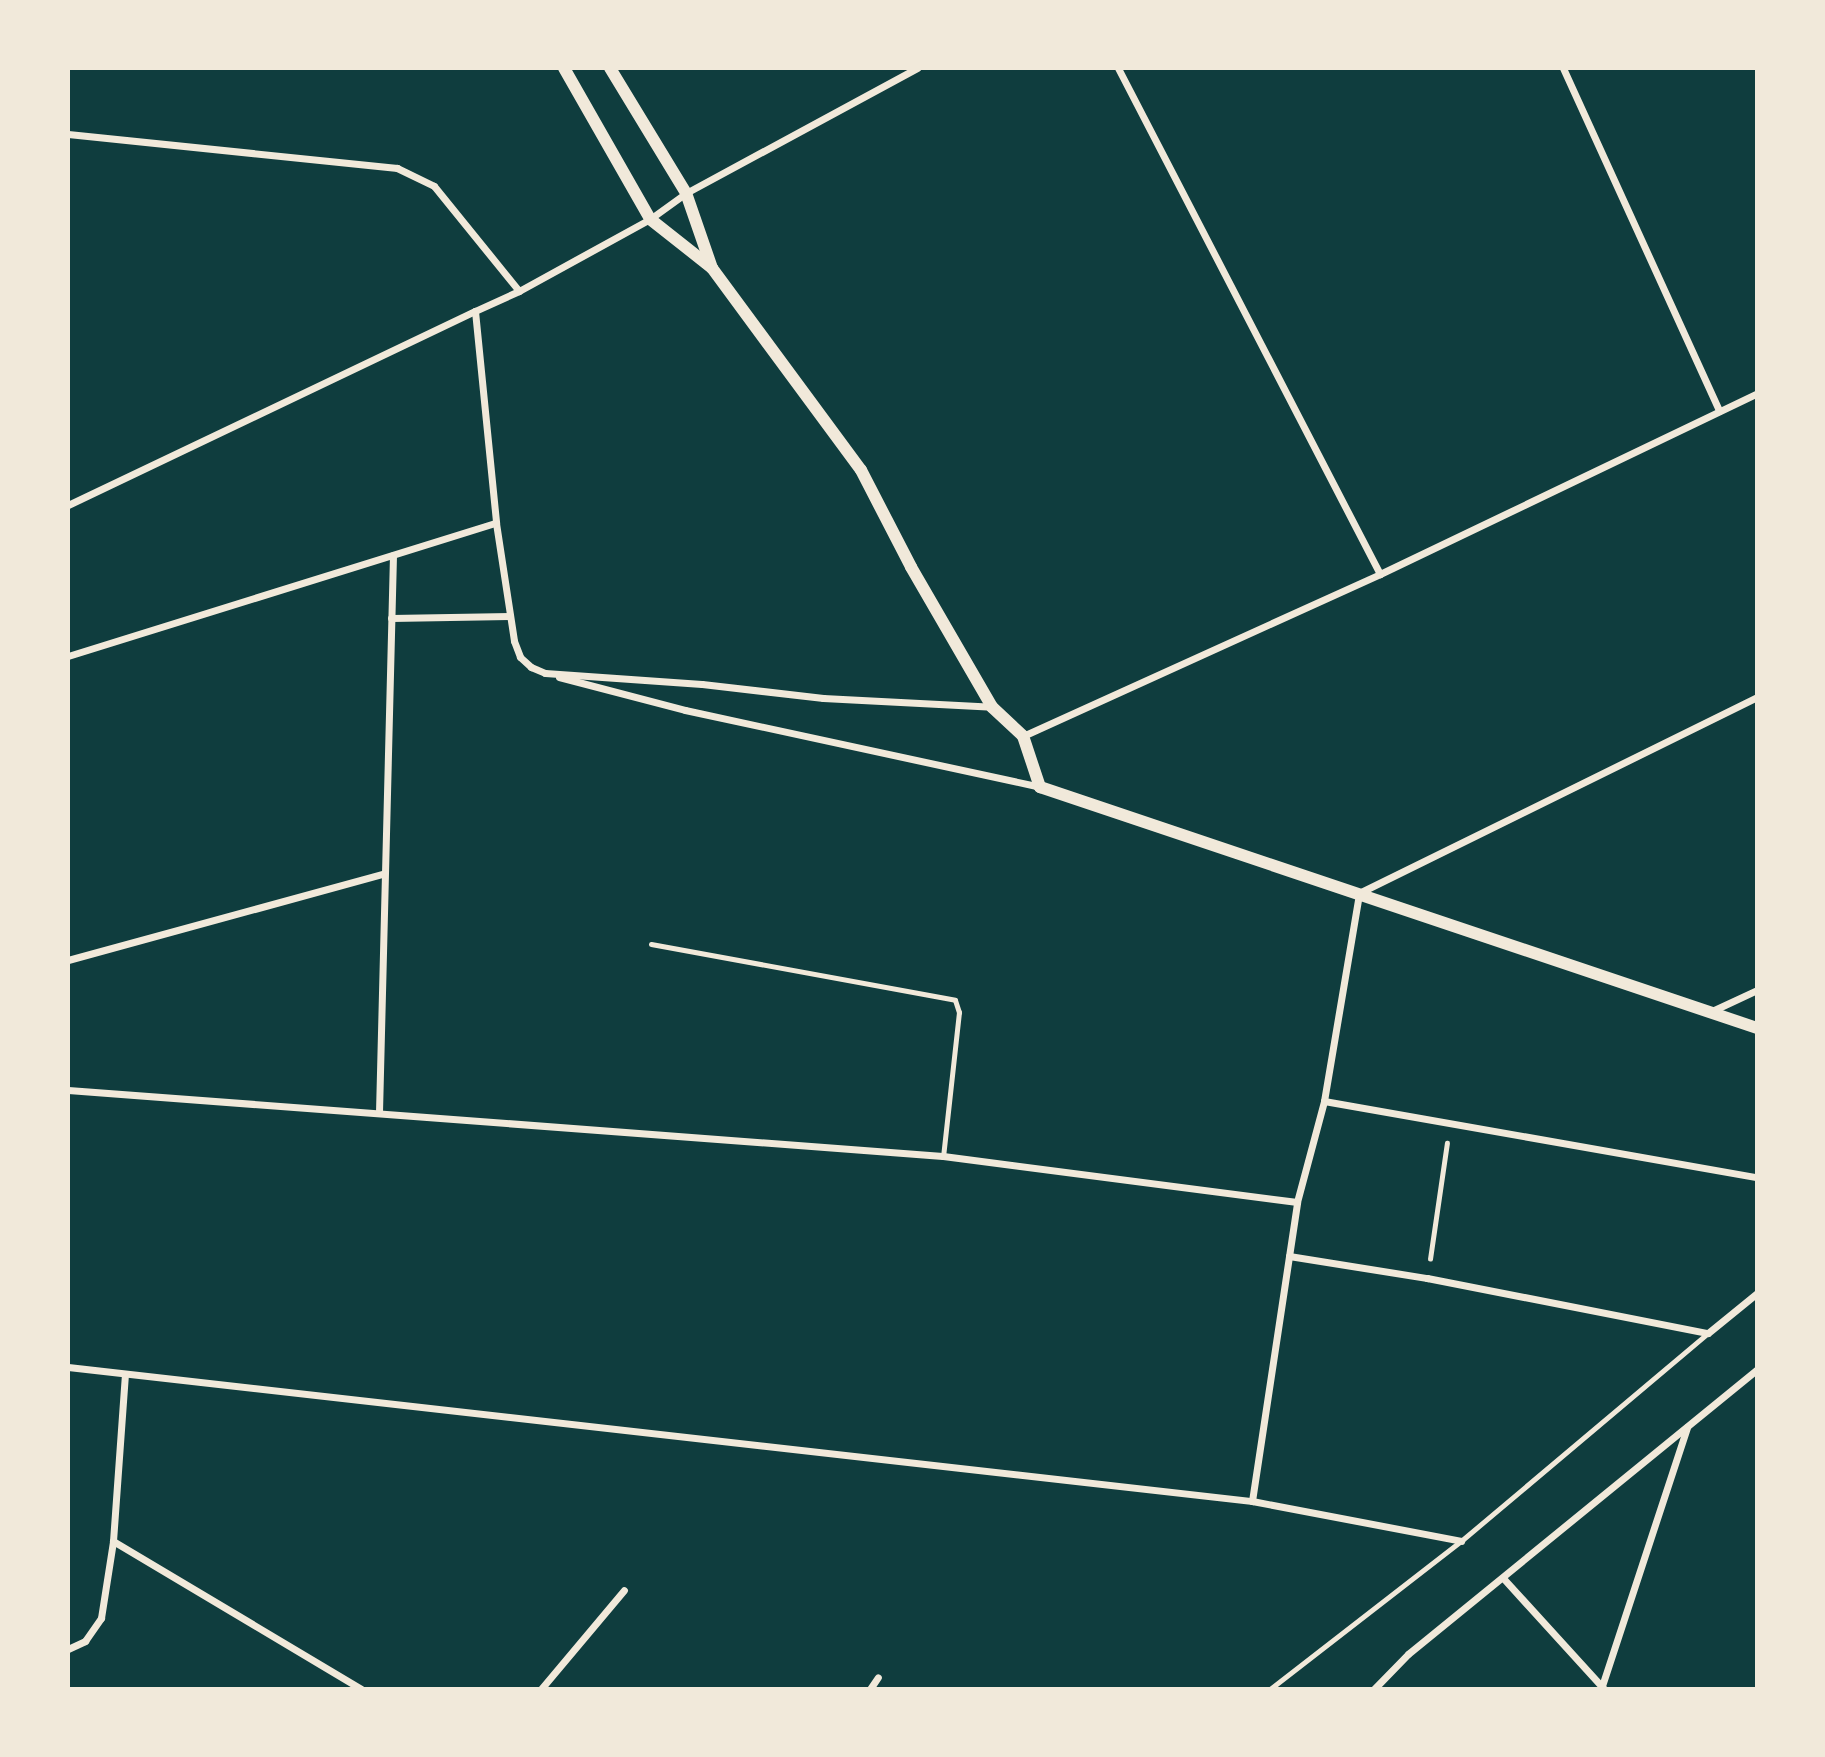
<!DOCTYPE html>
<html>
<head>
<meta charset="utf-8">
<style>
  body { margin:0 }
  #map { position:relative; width:1825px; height:1757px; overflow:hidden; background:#0f3d3e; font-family:Barlow,sans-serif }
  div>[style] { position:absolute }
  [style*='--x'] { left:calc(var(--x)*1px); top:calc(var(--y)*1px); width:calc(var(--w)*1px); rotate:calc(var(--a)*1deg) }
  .path>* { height:4.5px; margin:-2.25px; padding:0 2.25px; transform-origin:2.25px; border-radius:2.25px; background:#f1e9da }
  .service>* { height:5px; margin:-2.5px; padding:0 2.5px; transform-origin:2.5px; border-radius:2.5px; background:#f1e9da }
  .minor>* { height:7px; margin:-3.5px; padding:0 3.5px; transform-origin:3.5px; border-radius:3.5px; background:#f1e9da }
  .tertiary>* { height:12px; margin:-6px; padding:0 6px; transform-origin:6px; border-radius:6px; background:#f1e9da }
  span { translate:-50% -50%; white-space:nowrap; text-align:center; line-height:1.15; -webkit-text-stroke:5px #f1e9da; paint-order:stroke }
  .frame { position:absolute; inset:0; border:70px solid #f1e9da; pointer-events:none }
</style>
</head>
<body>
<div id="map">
  <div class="path">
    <i style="--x:1430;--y:1259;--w:117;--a:-81.7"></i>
  </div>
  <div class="service">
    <i style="--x:651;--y:944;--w:309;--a:10.4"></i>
    <i style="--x:955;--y:1000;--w:13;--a:72"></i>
    <i style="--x:959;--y:1012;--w:145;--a:96.3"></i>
    <i style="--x:1270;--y:1689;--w:242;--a:-37.8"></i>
    <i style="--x:1461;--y:1541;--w:323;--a:-40.1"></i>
  </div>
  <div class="minor">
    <i style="--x:1118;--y:68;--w:570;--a:62.63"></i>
    <i style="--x:1563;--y:68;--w:377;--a:65.5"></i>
    <i style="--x:68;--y:134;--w:331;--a:5.9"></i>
    <i style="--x:397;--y:168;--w:41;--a:25.9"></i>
    <i style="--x:434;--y:186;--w:135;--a:51"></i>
    <i style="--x:519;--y:291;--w:149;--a:-28.8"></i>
    <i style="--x:650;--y:219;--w:44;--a:-35.8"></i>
    <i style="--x:686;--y:193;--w:263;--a:-28.4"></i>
    <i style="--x:519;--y:291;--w:48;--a:155.6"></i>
    <i style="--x:475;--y:311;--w:213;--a:84.3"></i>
    <i style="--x:496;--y:523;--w:119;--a:81.3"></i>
    <i style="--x:514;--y:641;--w:17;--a:69"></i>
    <i style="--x:520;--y:657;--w:15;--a:42"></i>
    <i style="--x:531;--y:667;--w:15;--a:23"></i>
    <i style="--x:545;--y:673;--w:157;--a:4"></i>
    <i style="--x:702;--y:684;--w:122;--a:6.6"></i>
    <i style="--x:823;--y:698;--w:169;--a:3"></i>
    <i style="--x:68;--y:505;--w:451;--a:-25.5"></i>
    <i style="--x:391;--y:618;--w:119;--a:-1"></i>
    <i style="--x:68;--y:656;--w:448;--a:-17.3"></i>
    <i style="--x:559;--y:677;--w:130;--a:14.7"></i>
    <i style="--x:685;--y:710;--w:363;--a:12.2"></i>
    <i style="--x:1023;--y:736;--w:392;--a:-24.4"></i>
    <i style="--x:1380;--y:574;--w:418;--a:-25.6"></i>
    <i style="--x:68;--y:960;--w:327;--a:-15.3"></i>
    <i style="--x:1712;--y:1011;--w:50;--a:-25"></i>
    <i style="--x:68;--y:1090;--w:877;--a:4.31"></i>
    <i style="--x:943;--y:1156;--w:357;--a:7.4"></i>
    <i style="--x:1324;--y:1101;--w:440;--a:10"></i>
    <i style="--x:379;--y:1112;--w:557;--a:-88.56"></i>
    <i style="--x:1289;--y:1256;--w:140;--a:9.1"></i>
    <i style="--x:1427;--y:1278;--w:286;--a:11.1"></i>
    <i style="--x:1708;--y:1333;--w:63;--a:-39.2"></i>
    <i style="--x:68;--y:1367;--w:1192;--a:6.46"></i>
    <i style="--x:1252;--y:1501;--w:213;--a:10.8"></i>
    <i style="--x:1252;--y:1501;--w:302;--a:-81.4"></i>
    <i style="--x:1297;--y:1202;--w:105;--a:-75"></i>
    <i style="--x:1324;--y:1101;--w:211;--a:-80.4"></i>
    <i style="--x:1359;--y:893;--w:444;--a:-26.2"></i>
    <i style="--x:113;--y:1541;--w:289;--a:30.8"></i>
    <i style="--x:1503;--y:1578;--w:150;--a:47.7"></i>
    <i style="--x:68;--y:1649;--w:19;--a:-25"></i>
    <i style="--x:85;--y:1641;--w:28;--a:-55"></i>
    <i style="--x:101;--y:1618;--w:78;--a:-81.1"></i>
    <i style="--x:113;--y:1541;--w:167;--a:-85.9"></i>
    <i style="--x:541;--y:1689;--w:129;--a:-50"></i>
    <i style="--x:870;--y:1689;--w:14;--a:-56"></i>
    <i style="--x:1374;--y:1689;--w:49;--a:-45.8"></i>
    <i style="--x:1408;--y:1654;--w:451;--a:-39.2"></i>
    <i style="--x:1601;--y:1689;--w:276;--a:-71.8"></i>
  </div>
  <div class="tertiary">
    <i style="--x:564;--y:68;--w:174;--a:60.3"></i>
    <i style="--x:650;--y:219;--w:79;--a:38.3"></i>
    <i style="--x:712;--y:268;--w:251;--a:53.6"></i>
    <i style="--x:861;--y:470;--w:109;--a:62.7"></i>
    <i style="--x:911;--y:567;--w:162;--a:59.9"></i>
    <i style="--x:992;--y:707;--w:42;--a:43.1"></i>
    <i style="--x:1023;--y:736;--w:54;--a:71.6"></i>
    <i style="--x:1040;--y:787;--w:756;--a:18.58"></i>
    <i style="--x:610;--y:68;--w:146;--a:58.7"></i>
    <i style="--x:686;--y:193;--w:79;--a:70.9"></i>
  </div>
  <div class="frame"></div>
</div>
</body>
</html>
